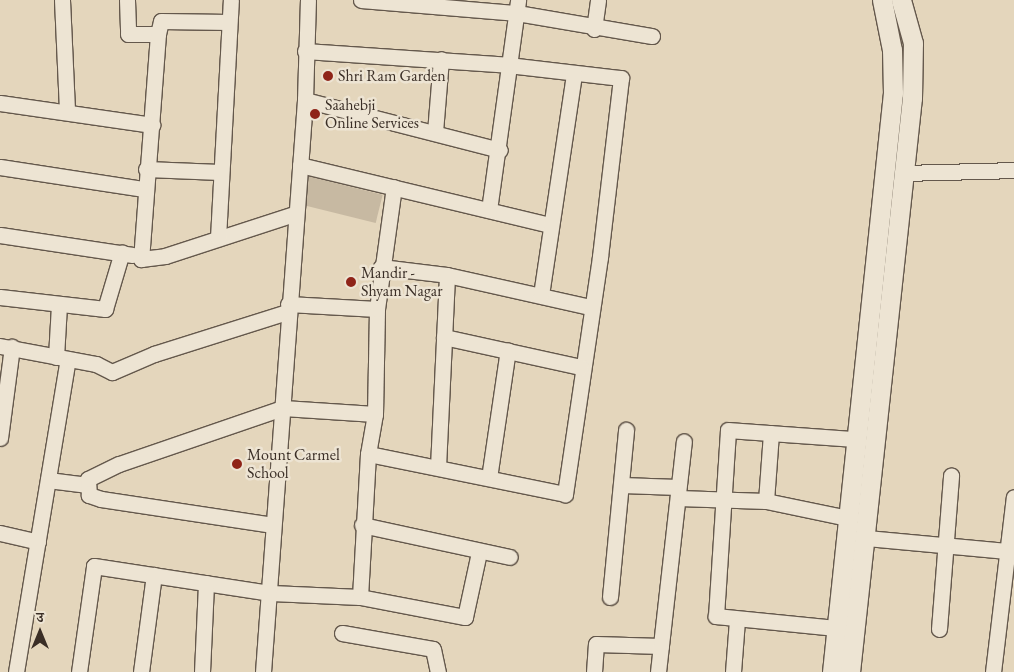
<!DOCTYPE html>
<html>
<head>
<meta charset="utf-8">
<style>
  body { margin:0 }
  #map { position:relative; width:1014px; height:672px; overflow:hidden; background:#e4d6bc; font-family:"EB Garamond","Noto Serif Devanagari",serif }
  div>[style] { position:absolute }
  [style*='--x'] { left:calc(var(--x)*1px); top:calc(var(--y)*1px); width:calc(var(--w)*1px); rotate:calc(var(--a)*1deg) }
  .green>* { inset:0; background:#c7b9a2; transform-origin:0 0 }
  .roads { filter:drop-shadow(1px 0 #64584c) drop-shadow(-1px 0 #64584c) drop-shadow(0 1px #64584c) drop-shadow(0 -1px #64584c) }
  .minor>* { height:15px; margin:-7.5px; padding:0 7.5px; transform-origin:7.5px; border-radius:7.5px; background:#ede4d3 }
  .tertiary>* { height:19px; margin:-9.5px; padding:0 9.5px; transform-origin:9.5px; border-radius:9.5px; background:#ede4d3 }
  .dots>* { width:14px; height:14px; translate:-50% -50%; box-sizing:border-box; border:2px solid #ede4d3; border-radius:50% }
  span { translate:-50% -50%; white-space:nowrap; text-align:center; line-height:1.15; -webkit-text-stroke:5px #ede4d3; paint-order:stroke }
  .poi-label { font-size:16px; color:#3a2e26 }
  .left { translate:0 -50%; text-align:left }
  .north { position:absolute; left:15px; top:607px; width:50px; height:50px; -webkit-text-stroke:4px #ede4d3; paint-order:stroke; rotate:0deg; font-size:14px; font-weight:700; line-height:20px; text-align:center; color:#3a2e26 }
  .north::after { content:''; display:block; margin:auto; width:18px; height:22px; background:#3a2e26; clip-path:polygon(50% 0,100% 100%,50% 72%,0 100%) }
</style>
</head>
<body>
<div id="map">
  <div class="green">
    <i style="left:307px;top:176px;width:78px;height:29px;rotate:14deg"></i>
  </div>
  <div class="roads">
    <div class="minor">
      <i style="--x:62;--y:0;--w:112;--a:87.4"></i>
      <i style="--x:127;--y:0;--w:34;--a:88"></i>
      <i style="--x:128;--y:34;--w:30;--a:0"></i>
      <i style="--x:158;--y:34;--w:226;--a:94.3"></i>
      <i style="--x:141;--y:259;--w:24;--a:-7"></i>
      <i style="--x:165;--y:256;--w:136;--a:-18"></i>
      <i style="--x:361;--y:0;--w:157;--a:4.8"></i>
      <i style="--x:517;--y:13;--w:137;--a:9.7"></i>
      <i style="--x:594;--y:29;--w:29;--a:-82"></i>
      <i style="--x:158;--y:34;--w:13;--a:-77"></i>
      <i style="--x:161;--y:21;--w:68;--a:0.8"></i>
      <i style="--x:305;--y:51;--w:203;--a:3.9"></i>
      <i style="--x:508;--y:65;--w:114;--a:6.6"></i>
      <i style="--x:621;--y:78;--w:180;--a:96.7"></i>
      <i style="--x:600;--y:257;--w:240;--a:98.4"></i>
      <i style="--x:565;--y:494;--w:201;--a:-168.5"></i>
      <i style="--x:305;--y:100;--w:201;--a:14.4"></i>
      <i style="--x:0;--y:103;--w:154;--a:8.2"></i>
      <i style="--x:435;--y:132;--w:73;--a:-85.3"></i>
      <i style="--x:300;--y:165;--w:257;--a:13.5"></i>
      <i style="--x:0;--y:167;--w:146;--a:8.7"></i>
      <i style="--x:146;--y:169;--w:74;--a:2.3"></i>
      <i style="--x:903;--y:173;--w:111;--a:-1.5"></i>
      <i style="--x:489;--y:210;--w:212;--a:-82.1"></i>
      <i style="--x:0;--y:235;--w:134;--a:8.6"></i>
      <i style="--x:218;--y:238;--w:238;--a:-86.9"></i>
      <i style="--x:381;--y:267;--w:66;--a:6.9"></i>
      <i style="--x:447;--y:275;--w:147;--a:12.6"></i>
      <i style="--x:541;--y:295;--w:224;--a:-81.5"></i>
      <i style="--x:0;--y:297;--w:106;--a:6.5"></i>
      <i style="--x:105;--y:309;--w:59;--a:-73.4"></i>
      <i style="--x:288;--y:304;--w:89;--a:3.2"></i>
      <i style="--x:444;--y:337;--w:140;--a:12.4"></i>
      <i style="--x:0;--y:346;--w:98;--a:10.6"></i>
      <i style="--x:96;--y:364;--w:18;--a:27"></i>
      <i style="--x:112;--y:372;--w:46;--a:-23.2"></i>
      <i style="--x:154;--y:354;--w:139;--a:-17.5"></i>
      <i style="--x:56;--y:357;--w:52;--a:-86.7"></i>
      <i style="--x:0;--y:438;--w:92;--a:-82.5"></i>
      <i style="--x:438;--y:467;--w:192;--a:-87.3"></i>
      <i style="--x:489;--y:478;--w:129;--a:-81.6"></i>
      <i style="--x:48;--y:480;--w:40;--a:7.1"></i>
      <i style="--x:622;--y:485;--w:56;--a:2"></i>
      <i style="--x:678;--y:498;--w:88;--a:2"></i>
      <i style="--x:766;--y:501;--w:84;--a:11.7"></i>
      <i style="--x:766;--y:501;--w:68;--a:-85.8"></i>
      <i style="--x:273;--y:525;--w:174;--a:-171.4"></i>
      <i style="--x:101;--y:499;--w:13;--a:-162"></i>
      <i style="--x:89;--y:495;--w:16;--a:-94"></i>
      <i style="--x:88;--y:479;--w:34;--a:-26"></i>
      <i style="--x:119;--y:464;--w:173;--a:-18.9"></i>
      <i style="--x:283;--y:408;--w:92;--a:3.7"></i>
      <i style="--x:362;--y:525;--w:151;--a:12.2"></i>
      <i style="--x:0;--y:533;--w:39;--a:13"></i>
      <i style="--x:866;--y:538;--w:142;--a:5.3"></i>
      <i style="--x:360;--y:597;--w:143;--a:-86.8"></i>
      <i style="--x:368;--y:454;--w:41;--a:-80.1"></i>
      <i style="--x:375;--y:414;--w:105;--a:-88.9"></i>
      <i style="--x:377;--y:309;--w:123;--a:-82.1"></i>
      <i style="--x:610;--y:597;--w:168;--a:-84.5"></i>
      <i style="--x:836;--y:628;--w:121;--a:-174.3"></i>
      <i style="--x:716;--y:616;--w:186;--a:-86.3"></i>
      <i style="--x:728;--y:430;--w:127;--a:4.1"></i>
      <i style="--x:939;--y:629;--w:154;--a:-85.5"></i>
      <i style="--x:342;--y:633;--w:92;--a:10"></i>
      <i style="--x:433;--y:649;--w:24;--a:78"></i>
      <i style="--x:16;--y:672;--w:317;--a:-80.6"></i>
      <i style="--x:79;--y:672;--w:107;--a:-81.9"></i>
      <i style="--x:94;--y:566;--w:179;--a:8.7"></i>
      <i style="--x:271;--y:593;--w:89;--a:2.6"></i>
      <i style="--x:360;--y:597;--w:107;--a:10.8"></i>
      <i style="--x:465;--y:617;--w:66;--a:-77.8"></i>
      <i style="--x:141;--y:672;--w:98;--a:-82.4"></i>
      <i style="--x:202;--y:672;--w:89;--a:-87.4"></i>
      <i style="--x:263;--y:672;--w:574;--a:-85.8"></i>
      <i style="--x:305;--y:100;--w:100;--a:-88.3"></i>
      <i style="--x:594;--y:672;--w:28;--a:-86"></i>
      <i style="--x:596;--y:644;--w:65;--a:1.8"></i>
      <i style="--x:658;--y:672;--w:232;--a:-83.6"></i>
      <i style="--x:733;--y:672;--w:52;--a:-85.6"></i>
      <i style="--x:993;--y:672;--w:176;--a:-83.2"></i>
    </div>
    <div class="tertiary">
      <i style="--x:832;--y:672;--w:582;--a:-83.99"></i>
      <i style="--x:893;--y:93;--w:43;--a:-91.3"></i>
      <i style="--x:892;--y:50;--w:51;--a:-101.3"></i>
      <i style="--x:850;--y:672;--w:577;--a:-83.84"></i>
      <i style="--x:912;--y:98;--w:55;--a:-89"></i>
      <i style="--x:913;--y:43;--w:45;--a:-105.6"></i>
    </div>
  </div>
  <div class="dots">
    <i style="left:328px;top:76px;background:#8f2418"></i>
    <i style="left:315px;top:114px;background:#8f2418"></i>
    <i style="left:351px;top:282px;background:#8f2418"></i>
    <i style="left:237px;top:464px;background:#8f2418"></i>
  </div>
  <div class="poi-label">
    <span class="left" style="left:338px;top:76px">Shri Ram Garden</span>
    <span class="left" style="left:325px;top:114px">Saahebji<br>Online Services</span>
    <span class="left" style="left:361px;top:282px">Mandir -<br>Shyam Nagar</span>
    <span class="left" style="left:247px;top:464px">Mount Carmel<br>School</span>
  </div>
  <div class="north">उ</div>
</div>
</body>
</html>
